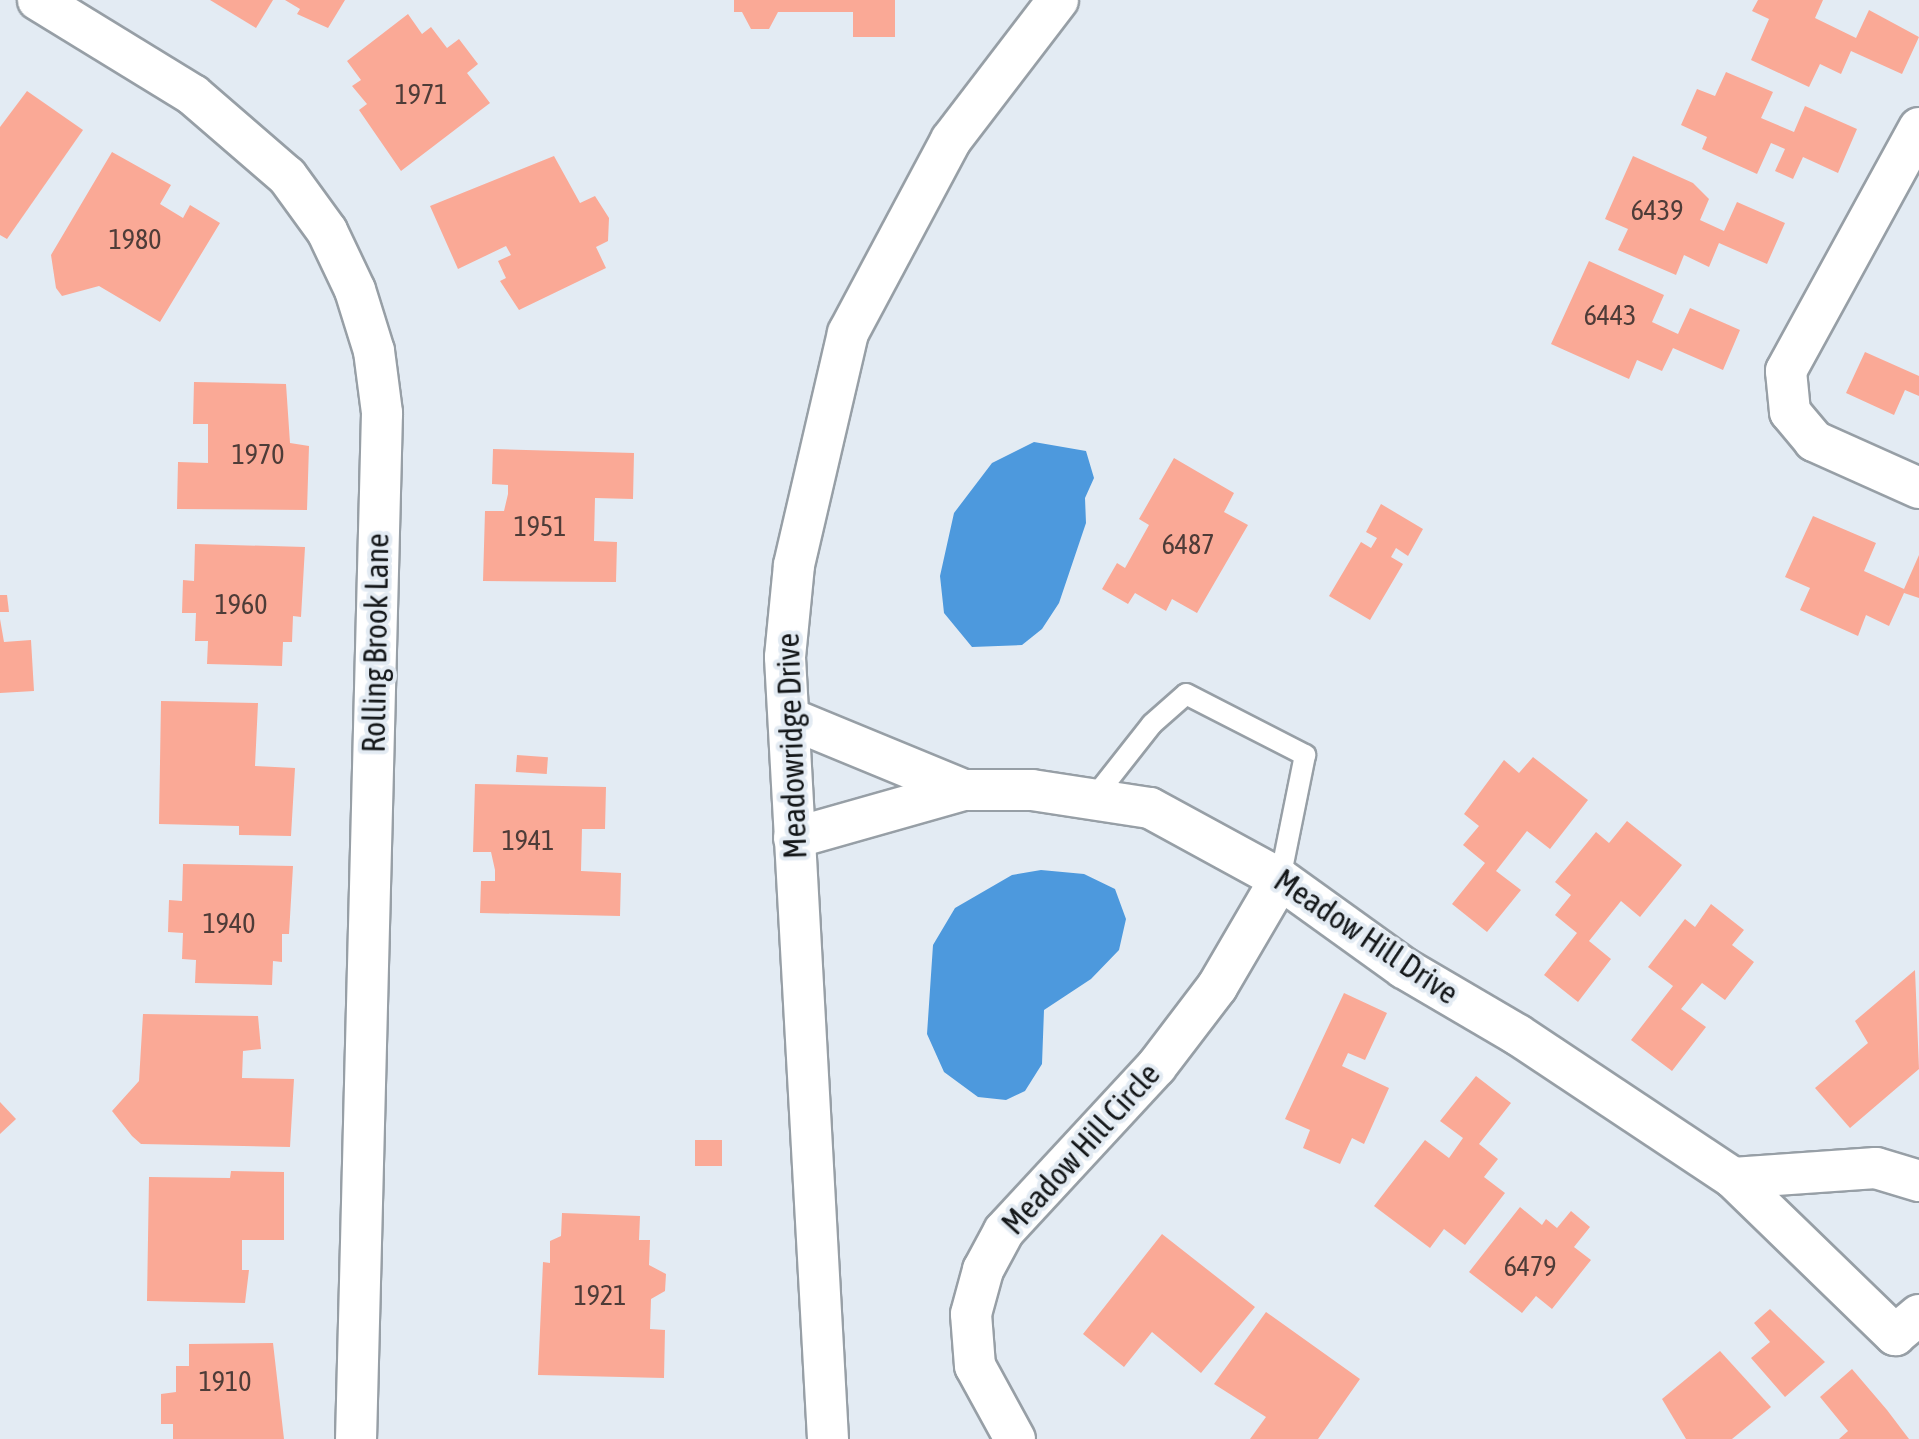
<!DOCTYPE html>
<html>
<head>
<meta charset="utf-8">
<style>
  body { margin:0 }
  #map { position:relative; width:1919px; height:1439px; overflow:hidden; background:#e3ebf3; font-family:"Asap Condensed",sans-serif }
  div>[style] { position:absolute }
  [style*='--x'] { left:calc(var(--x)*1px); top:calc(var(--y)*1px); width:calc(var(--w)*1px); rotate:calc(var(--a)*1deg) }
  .water>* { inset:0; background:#4d99dd }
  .building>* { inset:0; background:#faa996; transform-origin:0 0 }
  .roads { filter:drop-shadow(2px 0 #979fa6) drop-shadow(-2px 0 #979fa6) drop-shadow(0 2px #979fa6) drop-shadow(0 -2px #979fa6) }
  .service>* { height:20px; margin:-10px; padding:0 10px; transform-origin:10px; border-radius:10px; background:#fff }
  .minor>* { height:40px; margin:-20px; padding:0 20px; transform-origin:20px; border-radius:20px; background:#fff }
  span { translate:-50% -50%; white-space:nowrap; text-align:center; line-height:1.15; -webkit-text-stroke:8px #e3ebf3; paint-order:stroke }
  .number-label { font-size:28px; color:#4e3c38 }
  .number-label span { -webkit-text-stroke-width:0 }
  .street-label { font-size:32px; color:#141719 }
</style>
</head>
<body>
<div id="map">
  <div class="water">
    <i style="clip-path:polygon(1034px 442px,1086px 451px,1094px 478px,1085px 498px,1086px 523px,1059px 603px,1042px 629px,1022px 645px,972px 647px,944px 613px,940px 576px,954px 513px,992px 463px)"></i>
    <i style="clip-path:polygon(1041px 870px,1084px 874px,1115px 889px,1126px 919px,1119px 950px,1091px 979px,1044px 1010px,1042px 1064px,1025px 1091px,1006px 1100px,978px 1097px,944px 1072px,927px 1034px,933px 945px,955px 908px,1012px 875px)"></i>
  </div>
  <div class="building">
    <i style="clip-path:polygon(210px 0,273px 0,256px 28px)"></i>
    <i style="clip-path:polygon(285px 0,345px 0,328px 28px,297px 14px,300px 9px)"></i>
    <i style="clip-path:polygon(734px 0,895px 0,895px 37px,853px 37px,853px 12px,778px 12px,769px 29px,751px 29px,742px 12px,734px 12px)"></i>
    <i style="clip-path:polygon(1758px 0,1823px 0,1815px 18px,1856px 38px,1869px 10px,1919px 37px,1902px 74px,1851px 51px,1841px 74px,1820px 64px,1809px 87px,1751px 60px,1769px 19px,1752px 11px)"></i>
    <i style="clip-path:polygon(408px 14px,422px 34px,431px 27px,447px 48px,459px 39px,478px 64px,467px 73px,490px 103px,401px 171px,359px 110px,367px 104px,352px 86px,361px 80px,347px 61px)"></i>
    <i style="clip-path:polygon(1726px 72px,1773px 92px,1761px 118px,1794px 132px,1805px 106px,1857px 129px,1838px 173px,1803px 157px,1793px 179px,1775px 171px,1785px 149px,1771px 143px,1757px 174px,1702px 149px,1707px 137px,1681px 125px,1697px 89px,1715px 96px)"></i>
    <i style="clip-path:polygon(27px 91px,83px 130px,7px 239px,0 235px,0 127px)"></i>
    <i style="clip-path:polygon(112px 152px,171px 185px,160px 204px,183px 218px,190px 205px,220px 223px,160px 322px,99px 286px,62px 296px,56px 288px,51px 255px)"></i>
    <i style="clip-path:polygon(554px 156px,580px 203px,595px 196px,609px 218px,608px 241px,596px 247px,606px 268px,519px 310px,500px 281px,506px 278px,498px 261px,511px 255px,506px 246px,458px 269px,430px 206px)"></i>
    <i style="clip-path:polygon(1633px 156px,1693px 183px,1709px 199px,1700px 220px,1724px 231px,1737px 202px,1785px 223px,1767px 264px,1719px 243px,1709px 267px,1684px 255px,1676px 275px,1618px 250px,1628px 229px,1605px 219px)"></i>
    <i style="clip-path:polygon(1589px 261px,1664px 295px,1652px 322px,1678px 334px,1690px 308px,1740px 330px,1723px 370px,1673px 348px,1662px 371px,1637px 360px,1629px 379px,1551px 344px)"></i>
    <i style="clip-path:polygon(1865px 352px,1919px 376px,1919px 396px,1905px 390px,1894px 415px,1846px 393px)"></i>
    <i style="clip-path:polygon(194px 382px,286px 384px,290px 443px,309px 446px,307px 510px,177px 509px,178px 462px,208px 463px,208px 424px,193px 424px)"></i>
    <i style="clip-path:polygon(493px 449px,634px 453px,633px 499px,595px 498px,594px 541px,617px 542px,616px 582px,483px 581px,485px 511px,504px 511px,508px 494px,508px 485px,492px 484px)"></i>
    <i style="clip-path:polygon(1174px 458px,1234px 493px,1224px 512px,1248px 525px,1197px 613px,1172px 599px,1166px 611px,1135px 593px,1128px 604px,1102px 589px,1117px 563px,1125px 568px,1149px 525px,1139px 519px)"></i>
    <i style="clip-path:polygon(1381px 504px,1423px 529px,1408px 556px,1396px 548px,1391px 557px,1403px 564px,1370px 620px,1329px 596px,1361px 542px,1371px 548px,1377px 538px,1366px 532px)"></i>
    <i style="clip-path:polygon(1813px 516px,1876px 543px,1864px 571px,1904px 589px,1919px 555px,1919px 598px,1904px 593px,1889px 626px,1866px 615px,1858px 636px,1800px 610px,1810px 588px,1785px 577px)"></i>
    <i style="clip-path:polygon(195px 544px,305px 547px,301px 617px,293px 616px,292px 642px,283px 642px,282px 666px,207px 664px,208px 641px,195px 641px,196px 613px,182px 613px,183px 580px,194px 581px)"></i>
    <i style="clip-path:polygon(0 595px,7px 595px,9px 612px,0 612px)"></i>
    <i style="clip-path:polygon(0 619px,4px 642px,31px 640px,34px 691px,0 693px)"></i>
    <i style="clip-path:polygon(161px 701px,258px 703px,255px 766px,295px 768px,291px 836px,239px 835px,239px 826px,159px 824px)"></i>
    <i style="left:517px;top:755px;width:31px;height:17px;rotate:4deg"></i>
    <i style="clip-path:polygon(1533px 757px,1588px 800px,1550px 849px,1527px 831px,1496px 871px,1521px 890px,1487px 932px,1452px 904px,1485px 863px,1463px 845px,1479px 826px,1464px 814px,1504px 760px,1519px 773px)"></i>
    <i style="clip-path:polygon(475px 784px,606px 787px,605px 829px,582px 829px,581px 871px,621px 873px,620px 916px,480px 913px,481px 881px,495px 881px,495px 870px,491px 852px,473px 852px)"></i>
    <i style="clip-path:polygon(1627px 821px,1682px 865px,1640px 917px,1621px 901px,1589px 941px,1611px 959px,1578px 1002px,1544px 975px,1577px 933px,1555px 915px,1571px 895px,1555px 882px,1596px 832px,1609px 843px)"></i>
    <i style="clip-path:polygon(183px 864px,293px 866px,289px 934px,282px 934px,282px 962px,273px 961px,272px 985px,195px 983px,196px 960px,182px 959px,183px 933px,168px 932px,169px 900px,182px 901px)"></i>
    <i style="clip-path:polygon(1711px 904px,1744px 930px,1732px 945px,1754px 962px,1725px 1000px,1702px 983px,1681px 1009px,1706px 1027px,1672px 1071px,1631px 1040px,1673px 986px,1648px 967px,1685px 919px,1695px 927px)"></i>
    <i style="clip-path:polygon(1915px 970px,1919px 1069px,1850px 1128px,1815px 1088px,1868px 1043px,1855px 1021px)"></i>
    <i style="clip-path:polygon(1344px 993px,1387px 1013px,1365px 1060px,1348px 1053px,1342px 1066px,1389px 1088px,1364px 1144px,1352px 1138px,1340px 1164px,1303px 1148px,1310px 1130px,1285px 1119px)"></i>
    <i style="clip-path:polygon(143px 1014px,258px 1016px,261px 1049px,243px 1051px,242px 1078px,294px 1079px,290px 1147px,141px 1144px,132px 1136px,112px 1111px,139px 1081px)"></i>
    <i style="clip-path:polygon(1476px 1076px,1511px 1103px,1479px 1144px,1498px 1159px,1484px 1177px,1505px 1193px,1465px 1245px,1444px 1229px,1430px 1248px,1374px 1206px,1425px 1140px,1449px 1158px,1463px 1138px,1440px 1121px)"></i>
    <i style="clip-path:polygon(0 1102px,16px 1119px,0 1134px)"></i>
    <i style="left:695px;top:1140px;width:27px;height:26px"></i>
    <i style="clip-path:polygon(231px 1171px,284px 1172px,284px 1240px,242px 1240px,242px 1270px,249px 1270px,245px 1303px,147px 1301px,149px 1177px,230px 1178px)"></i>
    <i style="clip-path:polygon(1520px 1207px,1542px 1225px,1546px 1219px,1557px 1228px,1571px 1211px,1590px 1227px,1574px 1247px,1591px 1260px,1552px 1309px,1536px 1296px,1522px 1313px,1469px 1272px)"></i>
    <i style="clip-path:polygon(562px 1213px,640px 1216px,639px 1240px,650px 1240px,649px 1265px,666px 1274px,665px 1291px,651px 1299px,650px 1329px,665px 1330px,664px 1378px,538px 1375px,543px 1262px,550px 1263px,550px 1241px,561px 1236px)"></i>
    <i style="clip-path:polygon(1162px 1234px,1255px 1307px,1201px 1373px,1152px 1332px,1124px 1367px,1083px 1334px)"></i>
    <i style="clip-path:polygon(1770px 1309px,1825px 1362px,1785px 1397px,1751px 1358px,1770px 1342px,1754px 1323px)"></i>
    <i style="clip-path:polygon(1266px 1312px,1360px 1379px,1318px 1439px,1250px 1439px,1266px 1417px,1214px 1384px)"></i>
    <i style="clip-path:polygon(273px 1343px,284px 1439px,173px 1439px,173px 1424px,161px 1424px,161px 1394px,176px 1392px,176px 1366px,189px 1366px,189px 1344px)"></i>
    <i style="clip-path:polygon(1720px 1351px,1771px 1407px,1732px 1439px,1686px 1439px,1662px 1399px)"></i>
    <i style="clip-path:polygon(1852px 1369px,1887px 1410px,1909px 1439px,1839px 1439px,1848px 1431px,1820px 1397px)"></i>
  </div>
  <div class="roads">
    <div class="service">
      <i style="--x:1093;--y:799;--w:95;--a:-51.8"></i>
      <i style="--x:1152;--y:724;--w:45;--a:-41.4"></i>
      <i style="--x:1186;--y:694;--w:134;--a:27.1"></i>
      <i style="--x:1305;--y:755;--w:126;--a:101.4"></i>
    </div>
    <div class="minor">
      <i style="--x:38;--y:0;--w:182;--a:31.5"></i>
      <i style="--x:193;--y:95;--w:124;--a:40.8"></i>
      <i style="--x:287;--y:176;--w:68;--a:54"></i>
      <i style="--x:327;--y:231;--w:65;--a:64.6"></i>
      <i style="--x:355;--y:290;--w:64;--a:72.7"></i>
      <i style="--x:374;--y:351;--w:63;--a:82.6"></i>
      <i style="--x:382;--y:413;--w:1026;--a:91.45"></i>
      <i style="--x:1919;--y:128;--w:277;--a:118.7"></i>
      <i style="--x:1786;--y:371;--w:41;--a:84.4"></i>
      <i style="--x:1790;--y:412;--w:38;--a:50"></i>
      <i style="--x:1814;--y:441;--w:115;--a:24.1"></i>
      <i style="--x:789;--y:718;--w:189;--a:22.4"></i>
      <i style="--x:794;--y:838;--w:177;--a:-15.8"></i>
      <i style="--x:964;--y:790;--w:68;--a:0"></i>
      <i style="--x:1032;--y:790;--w:119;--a:8.7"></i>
      <i style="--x:1150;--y:808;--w:148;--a:28.6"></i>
      <i style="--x:1280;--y:879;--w:153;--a:35.7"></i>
      <i style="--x:1404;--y:968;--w:132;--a:30.4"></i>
      <i style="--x:1518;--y:1035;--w:258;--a:33.6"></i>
      <i style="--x:1733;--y:1178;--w:226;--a:44.1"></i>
      <i style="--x:1895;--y:1335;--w:31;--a:-40"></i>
      <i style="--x:1733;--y:1178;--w:143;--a:-4"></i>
      <i style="--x:1876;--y:1168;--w:45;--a:16.8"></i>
      <i style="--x:828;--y:1439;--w:783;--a:-93.15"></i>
      <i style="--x:785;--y:657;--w:92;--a:-84.4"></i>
      <i style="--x:794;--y:565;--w:238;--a:-76.9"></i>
      <i style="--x:848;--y:333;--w:219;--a:-61.9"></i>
      <i style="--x:951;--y:140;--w:176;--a:-52.6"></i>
      <i style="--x:1015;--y:1439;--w:83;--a:-118.7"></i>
      <i style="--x:975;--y:1366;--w:52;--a:-94.4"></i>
      <i style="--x:971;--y:1314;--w:46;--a:-74.7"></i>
      <i style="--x:983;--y:1270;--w:44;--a:-61.7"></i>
      <i style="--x:1004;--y:1231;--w:224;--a:-47.2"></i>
      <i style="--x:1156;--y:1067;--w:101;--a:-52.7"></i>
      <i style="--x:1217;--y:987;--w:125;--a:-59.7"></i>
    </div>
  </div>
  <div class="number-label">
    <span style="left:421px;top:94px">1971</span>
    <span style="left:1657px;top:210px">6439</span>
    <span style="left:135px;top:239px">1980</span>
    <span style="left:1610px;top:315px">6443</span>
    <span style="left:258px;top:454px">1970</span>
    <span style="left:540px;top:526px">1951</span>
    <span style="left:1188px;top:544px">6487</span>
    <span style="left:241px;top:604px">1960</span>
    <span style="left:528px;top:840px">1941</span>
    <span style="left:229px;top:923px">1940</span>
    <span style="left:1530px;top:1266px">6479</span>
    <span style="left:600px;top:1295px">1921</span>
    <span style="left:225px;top:1381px">1910</span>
  </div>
  <div class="street-label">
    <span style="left:376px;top:643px;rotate:-89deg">Rolling Brook Lane</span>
    <span style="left:792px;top:746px;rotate:-92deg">Meadowridge Drive</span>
    <span style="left:1366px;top:937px;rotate:34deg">Meadow Hill Drive</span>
    <span style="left:1081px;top:1149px;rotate:-48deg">Meadow Hill Circle</span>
  </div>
</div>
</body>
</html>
